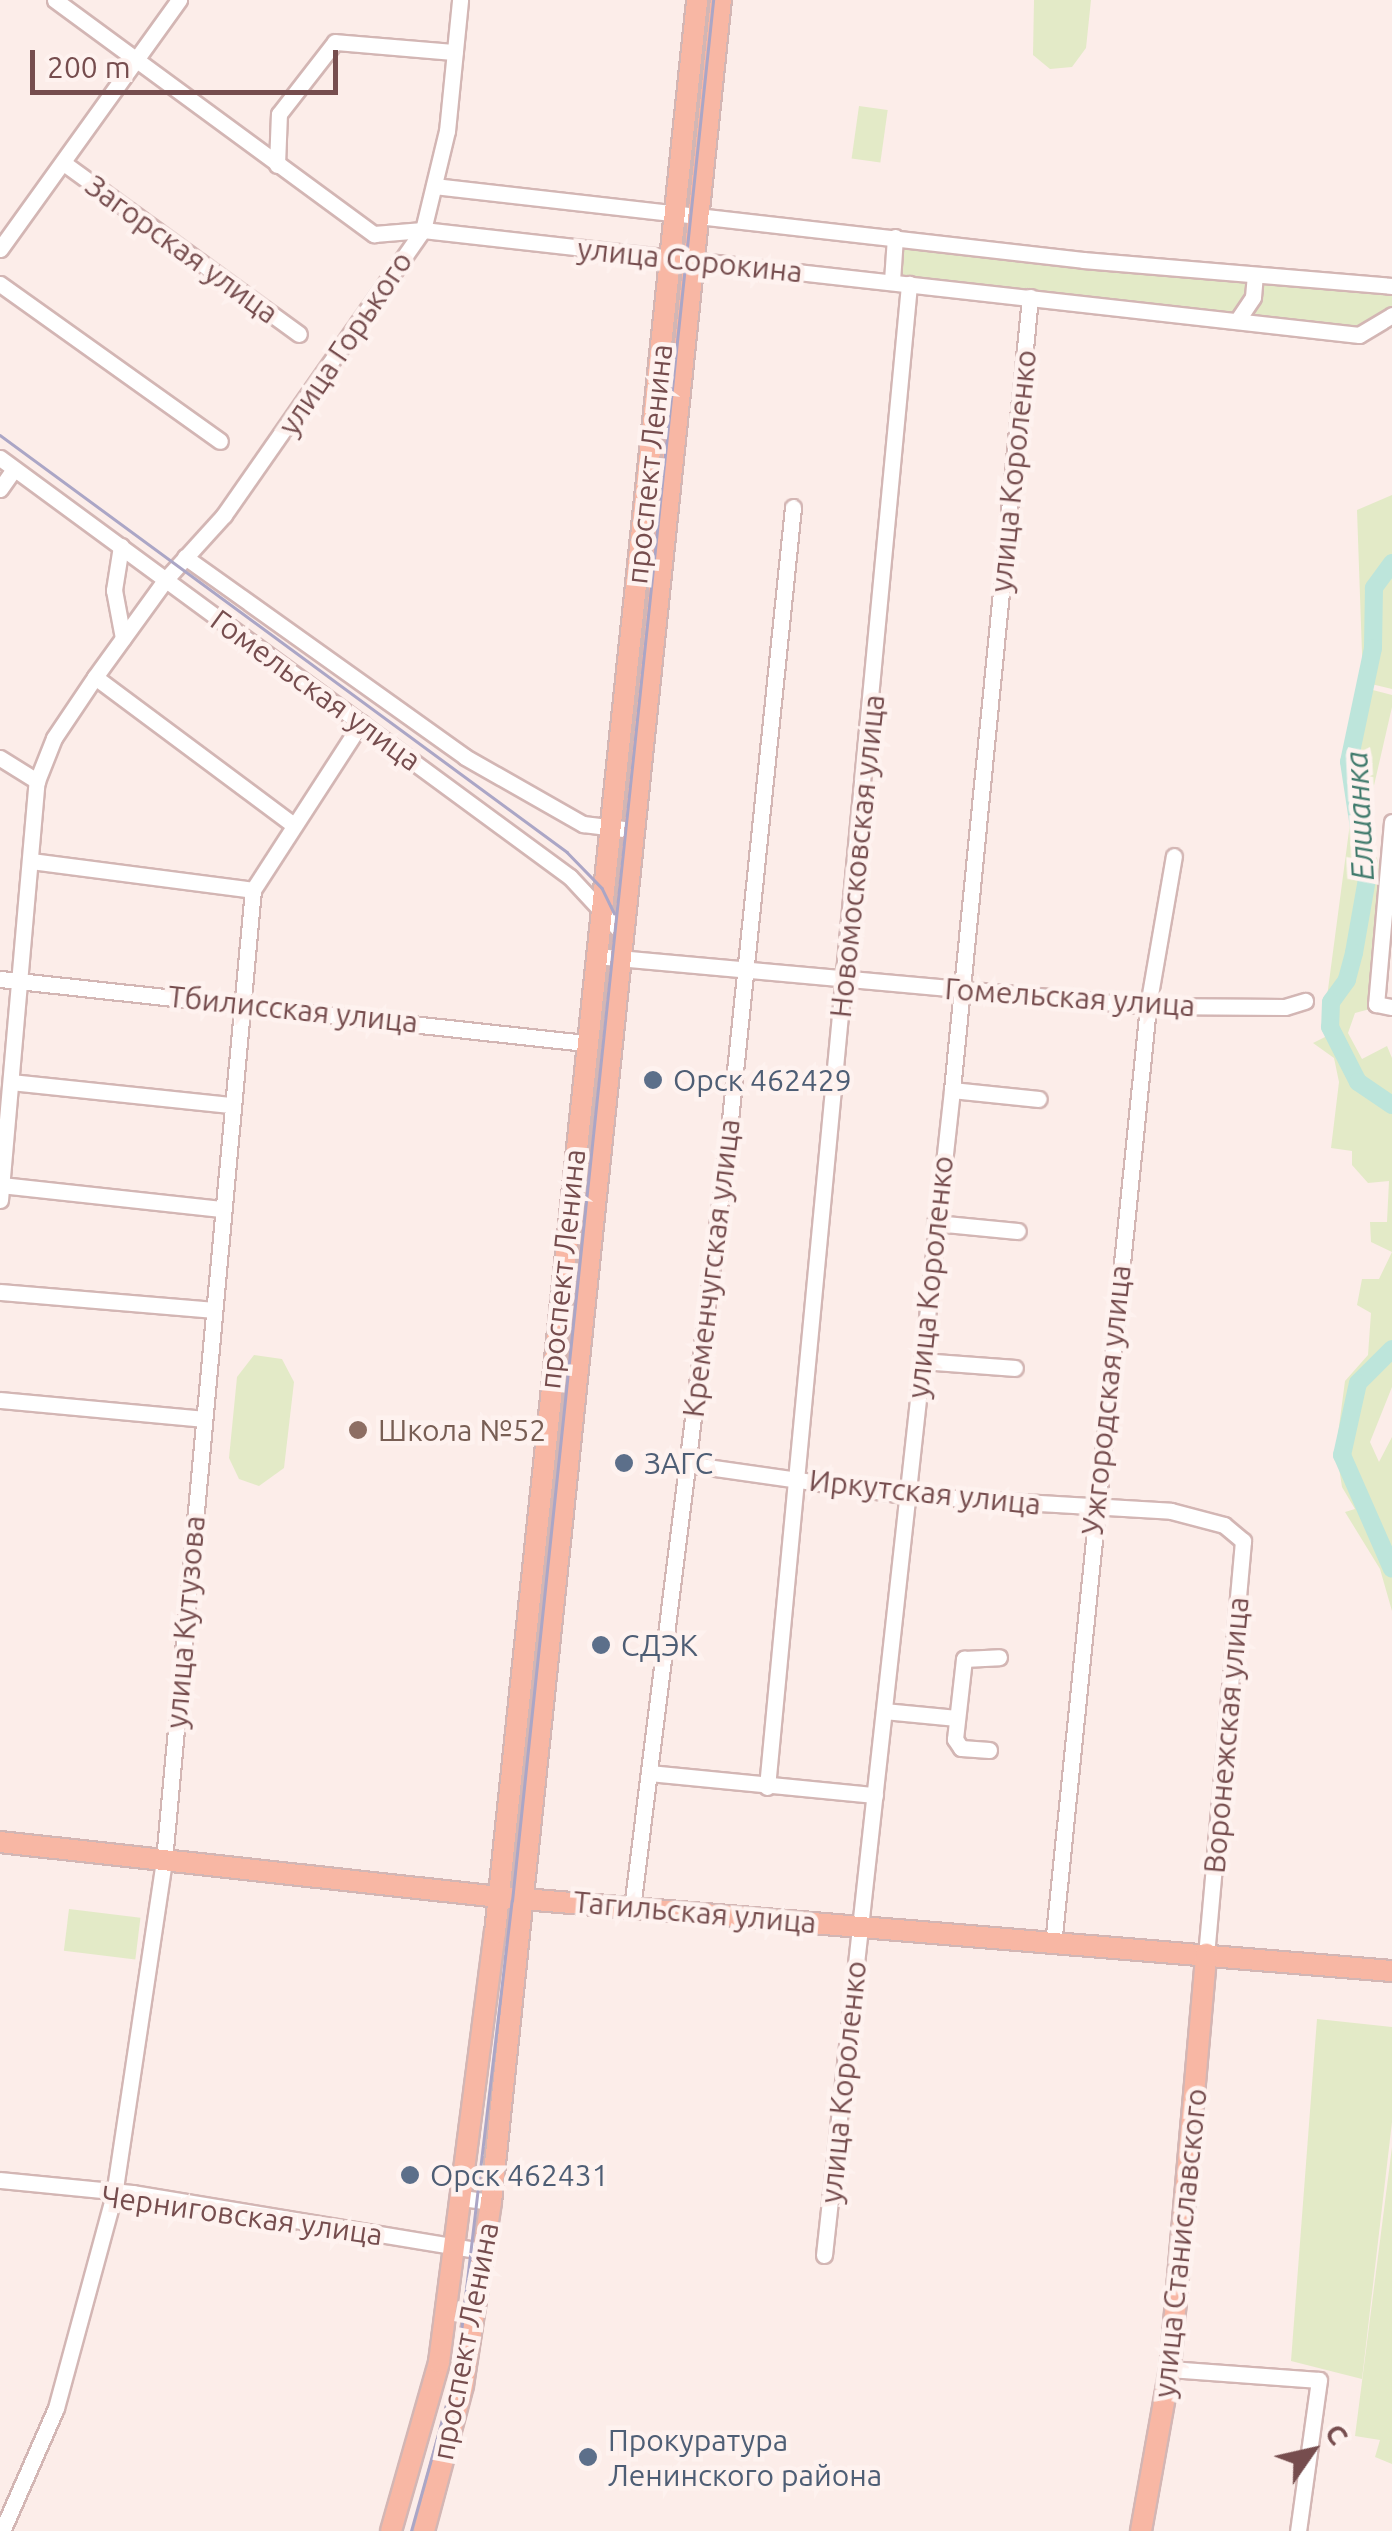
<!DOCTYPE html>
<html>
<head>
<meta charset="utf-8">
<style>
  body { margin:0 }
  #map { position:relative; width:1392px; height:2531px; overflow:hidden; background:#fcede9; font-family:Ubuntu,sans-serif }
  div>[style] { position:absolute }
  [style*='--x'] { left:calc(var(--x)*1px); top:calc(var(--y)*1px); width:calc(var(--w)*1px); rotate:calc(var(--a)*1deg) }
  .green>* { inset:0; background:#e3eac7; transform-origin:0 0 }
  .river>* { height:18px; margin:-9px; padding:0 9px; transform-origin:9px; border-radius:9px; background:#bde5db }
  .roads { filter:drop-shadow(2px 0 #d3b6b4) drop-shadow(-2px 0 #d3b6b4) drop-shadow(0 2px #d3b6b4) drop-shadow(0 -2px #d3b6b4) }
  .minor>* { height:15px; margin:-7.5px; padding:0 7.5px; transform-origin:7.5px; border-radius:7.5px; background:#fff }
  .major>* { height:20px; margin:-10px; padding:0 10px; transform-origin:10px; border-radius:10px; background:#f8b7a4 }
  .tram>* { height:2.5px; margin:-1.25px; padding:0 1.25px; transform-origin:1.25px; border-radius:1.25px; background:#aba6c6 }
  .dots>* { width:28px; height:28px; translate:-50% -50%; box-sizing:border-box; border:5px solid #fef2ef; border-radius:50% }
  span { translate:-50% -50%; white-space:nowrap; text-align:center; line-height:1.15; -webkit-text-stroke:9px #fef2ef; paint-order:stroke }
  .street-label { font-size:30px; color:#764d4e }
  .service-label { font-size:30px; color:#4e5e75 }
  .left { translate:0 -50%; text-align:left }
  .education-label { font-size:30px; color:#785e54 }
  .water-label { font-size:32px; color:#407a6c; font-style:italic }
  .north { position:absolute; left:1262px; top:2401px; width:100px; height:100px; -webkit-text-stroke:8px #fef2ef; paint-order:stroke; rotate:56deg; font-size:28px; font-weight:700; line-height:40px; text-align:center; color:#764d4e }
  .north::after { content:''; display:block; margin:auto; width:35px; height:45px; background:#764d4e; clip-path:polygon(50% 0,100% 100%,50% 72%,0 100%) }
  .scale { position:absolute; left:30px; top:50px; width:308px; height:45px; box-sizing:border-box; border:5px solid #764d4e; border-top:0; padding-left:12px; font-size:30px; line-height:35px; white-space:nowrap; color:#764d4e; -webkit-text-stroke:8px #fef2ef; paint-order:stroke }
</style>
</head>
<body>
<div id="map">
  <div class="green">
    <i style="clip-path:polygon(1034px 0,1091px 0,1086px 48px,1072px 67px,1050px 69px,1033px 55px)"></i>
    <i style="left:859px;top:106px;width:29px;height:53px;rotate:8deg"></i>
    <i style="clip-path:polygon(895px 237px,1392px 286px,1392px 315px,1359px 335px,892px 281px)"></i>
    <i style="clip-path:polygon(1392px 495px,1392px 689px,1363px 682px,1357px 510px)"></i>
    <i style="clip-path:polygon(1365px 688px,1392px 695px,1392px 707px,1367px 816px,1381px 875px,1370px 1009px,1355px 1013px,1348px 1033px,1362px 1059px,1387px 1046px,1392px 1058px,1392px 1387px,1370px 1442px,1379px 1462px,1392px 1437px,1392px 1611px,1380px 1569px,1345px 1512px,1355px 1509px,1342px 1487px,1336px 1449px,1345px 1381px,1368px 1355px,1371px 1313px,1357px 1305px,1362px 1279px,1379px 1279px,1392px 1252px,1371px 1242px,1370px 1222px,1387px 1222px,1389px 1181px,1368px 1183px,1352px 1165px,1352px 1151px,1331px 1148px,1339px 1082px,1334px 1058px,1313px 1043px,1333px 1033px,1325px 1012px,1354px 793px,1351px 718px)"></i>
    <i style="clip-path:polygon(254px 1355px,282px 1359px,294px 1382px,284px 1468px,259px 1486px,239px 1479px,229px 1458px,237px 1377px)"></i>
    <i style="left:69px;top:1909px;width:72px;height:42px;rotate:7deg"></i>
    <i style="clip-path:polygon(1317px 2019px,1392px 2027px,1392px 2122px,1362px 2379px,1291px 2361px)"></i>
    <i style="clip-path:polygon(1392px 2147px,1392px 2464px,1375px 2457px,1380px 2440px,1355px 2436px)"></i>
  </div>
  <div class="river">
    <i style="--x:1392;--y:563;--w:31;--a:126"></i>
    <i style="--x:1374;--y:588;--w:60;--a:91"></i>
    <i style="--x:1373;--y:648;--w:116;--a:101.9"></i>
    <i style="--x:1349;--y:762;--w:118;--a:81.3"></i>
    <i style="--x:1367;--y:879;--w:75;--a:100"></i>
    <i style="--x:1354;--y:953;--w:28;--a:105"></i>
    <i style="--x:1347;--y:980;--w:27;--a:126"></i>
    <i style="--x:1331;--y:1002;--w:25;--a:92"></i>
    <i style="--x:1330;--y:1027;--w:62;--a:63"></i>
    <i style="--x:1358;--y:1082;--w:41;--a:34.1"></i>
    <i style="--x:1392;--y:1349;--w:48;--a:135"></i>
    <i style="--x:1358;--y:1383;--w:74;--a:102.5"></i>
    <i style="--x:1342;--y:1455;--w:124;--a:66.3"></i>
  </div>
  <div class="roads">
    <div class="minor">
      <i style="--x:55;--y:0;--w:396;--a:36.3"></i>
      <i style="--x:374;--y:234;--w:49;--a:-4.7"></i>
      <i style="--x:423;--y:230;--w:942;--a:6.4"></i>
      <i style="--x:1359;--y:335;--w:39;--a:-31"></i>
      <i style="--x:65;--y:164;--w:289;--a:36"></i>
      <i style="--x:277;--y:165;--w:51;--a:-87.8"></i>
      <i style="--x:279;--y:114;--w:91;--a:-52.1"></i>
      <i style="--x:335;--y:42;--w:120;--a:4.8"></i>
      <i style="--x:434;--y:186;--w:653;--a:6.5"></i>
      <i style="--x:1083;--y:260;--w:310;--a:4.8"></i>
      <i style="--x:0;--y:249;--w:307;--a:-54.3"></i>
      <i style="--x:892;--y:281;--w:44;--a:-86.1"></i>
      <i style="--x:0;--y:284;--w:270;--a:35.5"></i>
      <i style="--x:1239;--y:318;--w:25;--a:-56"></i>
      <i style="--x:1253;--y:297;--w:22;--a:-85"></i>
      <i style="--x:0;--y:458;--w:707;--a:36.32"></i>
      <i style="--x:570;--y:877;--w:76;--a:47.1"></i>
      <i style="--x:0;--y:489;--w:24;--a:-55"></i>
      <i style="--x:121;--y:546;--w:45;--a:99"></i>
      <i style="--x:114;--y:590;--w:49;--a:79.4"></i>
      <i style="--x:185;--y:557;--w:344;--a:35.5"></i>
      <i style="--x:465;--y:757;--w:136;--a:29.6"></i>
      <i style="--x:583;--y:824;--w:49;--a:7"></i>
      <i style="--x:95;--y:677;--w:246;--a:36.7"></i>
      <i style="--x:0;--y:758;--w:44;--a:31.9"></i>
      <i style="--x:1392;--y:822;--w:183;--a:95"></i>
      <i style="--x:1376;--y:1004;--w:16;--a:11"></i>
      <i style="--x:31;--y:861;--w:224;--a:7.4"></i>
      <i style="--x:596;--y:956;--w:554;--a:5.18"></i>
      <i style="--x:1148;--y:1006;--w:137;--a:0.4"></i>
      <i style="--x:1285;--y:1007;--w:21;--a:-17"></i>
      <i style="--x:0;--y:979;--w:588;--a:6.24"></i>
      <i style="--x:11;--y:1082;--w:220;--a:6"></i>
      <i style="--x:952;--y:1090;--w:87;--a:5.9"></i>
      <i style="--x:1;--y:1185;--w:221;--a:6.2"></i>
      <i style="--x:0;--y:1200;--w:421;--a:-85"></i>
      <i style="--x:37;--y:781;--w:46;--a:-68.4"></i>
      <i style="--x:54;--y:738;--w:73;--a:-56.1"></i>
      <i style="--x:95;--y:677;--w:121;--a:-54.1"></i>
      <i style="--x:166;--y:579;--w:86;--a:-47.8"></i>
      <i style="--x:224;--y:515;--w:348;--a:-55.1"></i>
      <i style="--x:423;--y:230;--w:102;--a:-76.4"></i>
      <i style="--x:447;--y:131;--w:132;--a:-84.3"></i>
      <i style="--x:935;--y:1223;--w:83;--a:5.5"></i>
      <i style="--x:0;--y:1292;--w:214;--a:4.8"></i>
      <i style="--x:922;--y:1361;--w:93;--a:4.3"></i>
      <i style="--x:0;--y:1400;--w:204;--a:5.3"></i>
      <i style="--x:686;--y:1464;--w:220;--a:8.1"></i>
      <i style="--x:904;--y:1495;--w:267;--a:3.4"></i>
      <i style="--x:1171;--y:1511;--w:55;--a:14.8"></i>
      <i style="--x:1224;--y:1525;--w:25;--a:40"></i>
      <i style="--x:1243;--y:1541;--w:415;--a:95.1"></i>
      <i style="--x:884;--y:1711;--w:73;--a:5.5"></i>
      <i style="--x:989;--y:1750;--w:28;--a:-176"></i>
      <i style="--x:961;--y:1748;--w:11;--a:-124"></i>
      <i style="--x:955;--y:1739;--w:81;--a:-83.6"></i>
      <i style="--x:964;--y:1659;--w:35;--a:-3"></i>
      <i style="--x:649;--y:1773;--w:227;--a:5.6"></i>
      <i style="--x:767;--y:1787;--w:1510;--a:-84.6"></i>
      <i style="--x:632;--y:1908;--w:794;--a:-82.91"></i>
      <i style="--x:730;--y:1120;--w:616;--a:-84.13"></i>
      <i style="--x:1053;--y:1945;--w:944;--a:-84.22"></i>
      <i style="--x:1148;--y:1006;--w:152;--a:-80.2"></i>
      <i style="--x:0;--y:2180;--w:133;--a:5.6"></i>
      <i style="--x:132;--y:2193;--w:357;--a:9.4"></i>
      <i style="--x:462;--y:2198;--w:29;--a:8"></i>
      <i style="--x:824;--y:2255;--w:1172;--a:-83.73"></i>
      <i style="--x:952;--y:1090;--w:797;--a:-84.38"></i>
      <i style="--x:1170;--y:2369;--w:149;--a:4.2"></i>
      <i style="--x:1319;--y:2380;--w:152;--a:97.9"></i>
      <i style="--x:2;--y:2531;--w:134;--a:-66.3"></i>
      <i style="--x:56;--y:2408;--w:221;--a:-74.8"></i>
      <i style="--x:114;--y:2195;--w:339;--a:-81.5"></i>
      <i style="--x:164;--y:1860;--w:974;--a:-84.76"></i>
      <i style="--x:253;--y:890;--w:199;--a:-57.1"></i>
    </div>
    <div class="major">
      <i style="--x:0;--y:1842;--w:502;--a:6.29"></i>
      <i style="--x:499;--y:1897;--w:896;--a:4.74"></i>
      <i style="--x:391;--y:2531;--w:176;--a:-74.1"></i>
      <i style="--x:439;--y:2362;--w:433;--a:-82.6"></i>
      <i style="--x:495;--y:1933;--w:1944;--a:-84.03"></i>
      <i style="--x:424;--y:2531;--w:151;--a:-75"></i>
      <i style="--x:463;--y:2385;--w:185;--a:-81.3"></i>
      <i style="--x:491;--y:2202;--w:2214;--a:-84.04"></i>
      <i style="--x:1141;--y:2531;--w:165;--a:-79.9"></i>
      <i style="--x:1170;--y:2369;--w:417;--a:-85"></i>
    </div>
  </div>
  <div class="tram">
    <i style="--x:0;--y:435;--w:704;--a:36.33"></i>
    <i style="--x:567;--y:852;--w:50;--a:45.8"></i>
    <i style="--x:602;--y:888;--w:28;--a:64"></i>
    <i style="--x:411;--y:2531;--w:171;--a:-74.4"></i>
    <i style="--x:457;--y:2366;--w:468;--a:-83.3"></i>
    <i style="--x:512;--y:1901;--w:1912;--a:-83.96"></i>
  </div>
  <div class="dots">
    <i style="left:653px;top:1080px;background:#5c6f8a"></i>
    <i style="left:358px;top:1430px;background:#8d6e63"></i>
    <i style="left:624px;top:1463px;background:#5c6f8a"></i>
    <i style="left:601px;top:1645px;background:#5c6f8a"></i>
    <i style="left:410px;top:2175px;background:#5c6f8a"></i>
    <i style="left:588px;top:2457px;background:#5c6f8a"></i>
  </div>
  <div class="street-label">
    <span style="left:182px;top:249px;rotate:36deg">Загорская улица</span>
    <span style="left:690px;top:260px;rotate:6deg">улица Сорокина</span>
    <span style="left:345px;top:343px;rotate:-56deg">улица Горького</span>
    <span style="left:649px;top:464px;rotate:-84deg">проспект Ленина</span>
    <span style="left:1013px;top:471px;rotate:-84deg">улица Короленко</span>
    <span style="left:316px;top:690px;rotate:36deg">Гомельская улица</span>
    <span style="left:857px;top:856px;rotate:-84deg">Новомосковская улица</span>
    <span style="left:1070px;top:997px;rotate:4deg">Гомельская улица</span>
    <span style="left:293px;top:1009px;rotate:6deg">Тбилисская улица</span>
    <span style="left:711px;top:1268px;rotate:-83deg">Кременчугская улица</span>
    <span style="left:562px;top:1269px;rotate:-84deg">проспект Ленина</span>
    <span style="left:930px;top:1277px;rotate:-84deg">улица Короленко</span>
    <span style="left:1106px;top:1400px;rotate:-84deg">Ужгородская улица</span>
    <span style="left:925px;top:1492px;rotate:6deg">Иркутская улица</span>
    <span style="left:185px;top:1622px;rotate:-85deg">улица Кутузова</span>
    <span style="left:1226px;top:1735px;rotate:-85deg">Воронежская улица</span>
    <span style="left:695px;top:1912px;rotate:5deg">Тагильская улица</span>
    <span style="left:843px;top:2082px;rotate:-84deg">улица Короленко</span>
    <span style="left:242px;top:2215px;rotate:8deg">Черниговская улица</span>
    <span style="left:1180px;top:2243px;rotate:-84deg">улица Станиславского</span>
    <span style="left:465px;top:2341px;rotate:-79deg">проспект Ленина</span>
  </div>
  <div class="service-label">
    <span class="left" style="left:673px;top:1080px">Орск 462429</span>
    <span class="left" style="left:644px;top:1463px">ЗАГС</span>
    <span class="left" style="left:621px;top:1645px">СДЭК</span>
    <span class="left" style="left:430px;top:2175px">Орск 462431</span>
    <span class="left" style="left:608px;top:2457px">Прокуратура<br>Ленинского района</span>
  </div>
  <div class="education-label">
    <span class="left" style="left:378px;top:1430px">Школа №52</span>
  </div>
  <div class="water-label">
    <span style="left:1359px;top:816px;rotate:-93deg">Елшанка</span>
  </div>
  <div class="north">С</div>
  <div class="scale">200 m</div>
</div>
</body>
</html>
